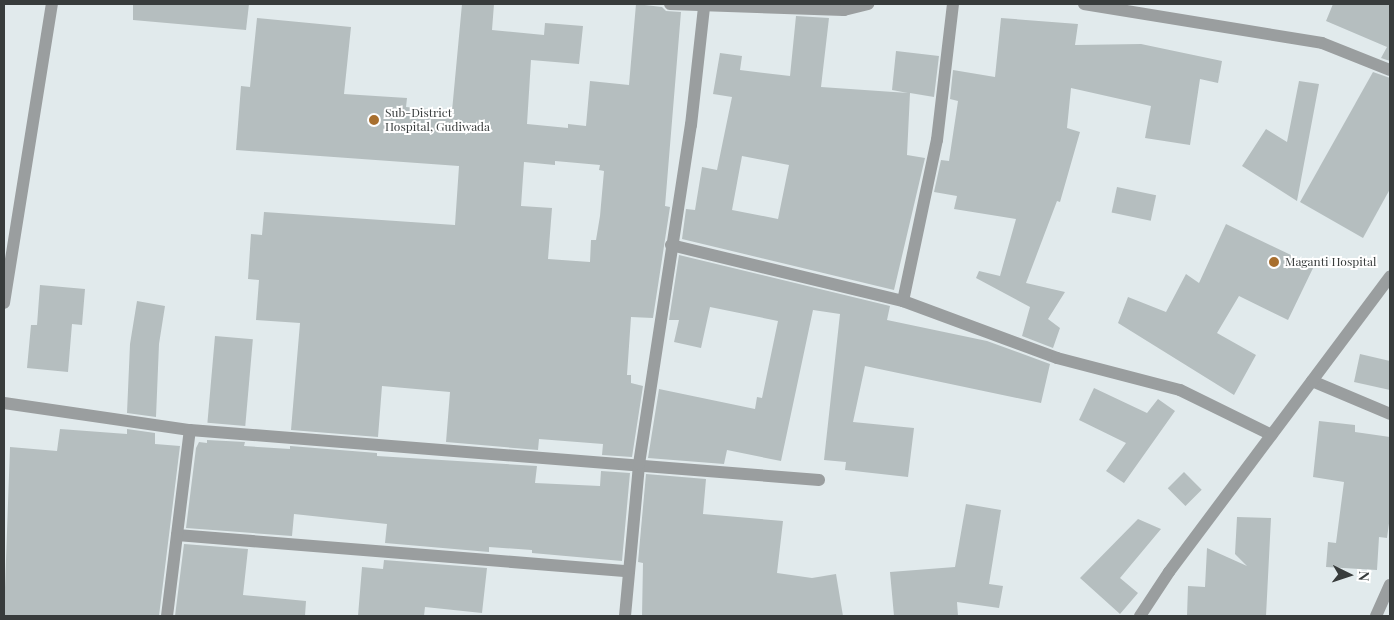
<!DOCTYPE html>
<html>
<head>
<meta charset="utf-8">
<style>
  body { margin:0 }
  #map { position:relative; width:1394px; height:620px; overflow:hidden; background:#e1eaec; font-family:"Playfair Display",serif }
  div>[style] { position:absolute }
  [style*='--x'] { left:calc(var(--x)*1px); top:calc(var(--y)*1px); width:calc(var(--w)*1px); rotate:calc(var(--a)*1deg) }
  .building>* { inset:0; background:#b5bebf; transform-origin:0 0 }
  .minor>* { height:12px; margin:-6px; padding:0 6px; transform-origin:6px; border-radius:6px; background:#9a9e9f }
  .dots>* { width:14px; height:14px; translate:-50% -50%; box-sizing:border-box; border:2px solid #fff; border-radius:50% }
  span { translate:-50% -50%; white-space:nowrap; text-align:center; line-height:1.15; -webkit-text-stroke:4px #fff; paint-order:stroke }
  .poi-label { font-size:12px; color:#383c3c }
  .left { translate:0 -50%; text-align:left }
  .frame { position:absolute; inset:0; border:5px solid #383c3c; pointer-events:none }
  .north { position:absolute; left:1324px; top:550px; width:50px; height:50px; -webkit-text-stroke:4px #fff; paint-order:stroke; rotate:94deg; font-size:14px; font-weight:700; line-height:20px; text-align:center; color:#383c3c }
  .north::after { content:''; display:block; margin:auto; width:18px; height:22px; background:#383c3c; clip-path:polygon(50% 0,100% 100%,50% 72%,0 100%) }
</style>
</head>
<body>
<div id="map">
  <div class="building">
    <i style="clip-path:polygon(133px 4px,249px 4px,246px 30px,133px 20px)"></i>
    <i style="clip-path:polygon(evenodd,462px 4px,494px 4px,492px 30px,544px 35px,545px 23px,583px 26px,579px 64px,531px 60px,527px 124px,568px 128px,568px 124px,586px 126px,590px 81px,629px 85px,636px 4px,662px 7px,666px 11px,681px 12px,665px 206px,670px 207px,653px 318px,631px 317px,627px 375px,631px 375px,631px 383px,643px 386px,632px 457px,602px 455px,603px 444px,539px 439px,538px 450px,446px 442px,450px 392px,382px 386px,378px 437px,291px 430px,300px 323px,256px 320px,259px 280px,248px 279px,251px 234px,262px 235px,264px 212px,455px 225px,459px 166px,236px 150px,241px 86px,250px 87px,257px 18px,351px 27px,344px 94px,407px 98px,406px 107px,452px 111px,462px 4px,555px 161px,600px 165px,599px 170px,604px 171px,600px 216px,596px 240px,591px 240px,590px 262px,548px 259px,552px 208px,521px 206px,524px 162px,555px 165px,555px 161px)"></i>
    <i style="clip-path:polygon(1333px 4px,1390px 4px,1390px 61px,1381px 58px,1387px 47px,1326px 21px)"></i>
    <i style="clip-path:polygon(evenodd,796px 16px,829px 18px,821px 87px,908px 93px,892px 90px,896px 51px,939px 56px,934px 97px,910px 93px,907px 155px,925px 158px,894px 290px,682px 239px,686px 209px,695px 210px,702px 167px,717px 170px,732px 97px,713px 94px,720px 53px,742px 56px,740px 70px,790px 76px,796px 16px,742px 156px,789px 165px,778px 219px,732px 210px,742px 156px)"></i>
    <i style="clip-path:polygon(1001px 18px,1078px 24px,1075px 45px,1141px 44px,1222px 61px,1218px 83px,1200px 79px,1190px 145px,1145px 138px,1151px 106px,1071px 88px,1067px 128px,1080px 132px,1060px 202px,1057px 201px,1026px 283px,1065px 292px,1048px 319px,1060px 328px,1053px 348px,1022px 336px,1030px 307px,976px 278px,979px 271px,1000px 276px,1016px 219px,954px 209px,957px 196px,934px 192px,941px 160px,949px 161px,958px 101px,950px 99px,953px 70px,995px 77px)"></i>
    <i style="clip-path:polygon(1373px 72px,1390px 78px,1390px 189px,1363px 238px,1300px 202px)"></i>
    <i style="clip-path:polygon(1299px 81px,1319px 84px,1297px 201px,1242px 166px,1266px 129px,1287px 142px)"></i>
    <i style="left:1117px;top:187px;width:40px;height:26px;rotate:12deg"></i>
    <i style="clip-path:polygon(1226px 224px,1314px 266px,1288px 320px,1239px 296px,1217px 333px,1256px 355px,1234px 395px,1118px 323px,1128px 297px,1166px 312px,1186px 274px,1199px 283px)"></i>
    <i style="clip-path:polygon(679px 255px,890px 306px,887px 320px,987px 341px,1050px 364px,1041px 403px,865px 366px,853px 422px,914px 428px,908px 477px,845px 470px,846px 462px,824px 460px,840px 314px,813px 310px,781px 461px,727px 450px,724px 464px,648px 458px,659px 389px,755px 409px,757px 397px,762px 398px,778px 321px,710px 307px,701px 348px,674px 342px,679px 320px,669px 320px)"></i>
    <i style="clip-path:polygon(40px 285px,85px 289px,82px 325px,72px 324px,68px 372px,27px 368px,31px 325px,37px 325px)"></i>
    <i style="clip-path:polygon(137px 301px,165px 306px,159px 344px,156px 417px,127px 413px,130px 344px)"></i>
    <i style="left:215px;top:336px;width:38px;height:87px;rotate:5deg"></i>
    <i style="clip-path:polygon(1360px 354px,1390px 361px,1390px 390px,1354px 382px)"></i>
    <i style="clip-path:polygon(1094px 388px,1147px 413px,1158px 399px,1175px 411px,1124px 483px,1106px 471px,1126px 443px,1079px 420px)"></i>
    <i style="clip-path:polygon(1319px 421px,1355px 425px,1355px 432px,1390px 437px,1390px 516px,1387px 538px,1379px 537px,1377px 570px,1326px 567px,1328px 542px,1336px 543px,1344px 482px,1313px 477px)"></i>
    <i style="clip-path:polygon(60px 429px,127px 434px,127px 429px,155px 433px,155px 444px,180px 446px,159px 616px,4px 616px,10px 447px,57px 451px)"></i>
    <i style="clip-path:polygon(207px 440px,245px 442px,244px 446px,290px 449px,290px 446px,377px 453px,377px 456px,537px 466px,535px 483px,600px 486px,601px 471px,630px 473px,622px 561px,532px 553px,532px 550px,489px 547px,489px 552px,385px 543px,387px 524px,294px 514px,292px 536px,186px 528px,196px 448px,199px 442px,207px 443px)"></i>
    <i style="left:1184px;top:472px;width:25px;height:23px;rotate:45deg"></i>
    <i style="clip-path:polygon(646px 474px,706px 479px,703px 514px,783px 521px,777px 573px,812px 578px,836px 574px,843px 616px,642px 616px,643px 563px,638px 562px)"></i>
    <i style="clip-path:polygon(966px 504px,1001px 510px,989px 584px,1003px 586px,999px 608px,957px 602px,958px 616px,894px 616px,890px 572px,955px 567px)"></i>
    <i style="clip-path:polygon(1237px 517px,1271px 518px,1266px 616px,1187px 616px,1188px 586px,1205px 587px,1207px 548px,1247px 566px,1235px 554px)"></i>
    <i style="clip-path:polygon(1138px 519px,1161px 529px,1120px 578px,1138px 593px,1120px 614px,1080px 578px)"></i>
    <i style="clip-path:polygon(184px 544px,248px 549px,243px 595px,306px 601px,305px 616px,175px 616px)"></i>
    <i style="clip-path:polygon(384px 560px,487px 568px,482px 613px,425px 607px,424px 616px,358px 616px,362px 567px,383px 569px)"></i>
  </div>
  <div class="minor">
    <i style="--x:670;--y:4;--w:174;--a:2"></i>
    <i style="--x:844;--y:10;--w:25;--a:-14"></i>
    <i style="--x:1084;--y:4;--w:241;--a:9.3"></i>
    <i style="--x:1322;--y:43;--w:73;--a:21.7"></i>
    <i style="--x:671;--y:245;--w:239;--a:13.6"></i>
    <i style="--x:903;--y:301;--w:164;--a:20.3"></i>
    <i style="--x:1057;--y:358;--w:127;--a:14.6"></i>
    <i style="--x:1180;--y:390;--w:102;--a:26.1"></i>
    <i style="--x:903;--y:301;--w:165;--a:-78.1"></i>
    <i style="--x:937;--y:140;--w:137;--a:-83.3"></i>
    <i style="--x:4;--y:303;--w:303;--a:-80.9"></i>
    <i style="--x:1312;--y:381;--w:85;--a:22.9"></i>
    <i style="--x:4;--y:403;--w:188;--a:8.3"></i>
    <i style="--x:190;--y:430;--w:631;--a:4.54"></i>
    <i style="--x:177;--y:535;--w:452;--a:4.6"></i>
    <i style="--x:167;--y:616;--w:187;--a:-83"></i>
    <i style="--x:625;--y:616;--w:153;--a:-84.7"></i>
    <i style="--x:639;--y:464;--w:343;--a:-81.3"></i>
    <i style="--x:691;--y:125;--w:119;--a:-83.7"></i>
    <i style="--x:1140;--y:616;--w:53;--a:-56.6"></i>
    <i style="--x:1169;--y:572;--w:369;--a:-53.2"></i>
    <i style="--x:1376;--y:616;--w:34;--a:-66"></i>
  </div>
  <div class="dots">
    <i style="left:374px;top:120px;background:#a86f2e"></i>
    <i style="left:1274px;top:262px;background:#a86f2e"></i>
  </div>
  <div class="poi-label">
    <span class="left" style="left:385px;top:120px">Sub-District<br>Hospital, Gudiwada</span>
    <span class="left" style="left:1285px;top:262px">Maganti Hospital</span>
  </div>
  <div class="frame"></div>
  <div class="north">N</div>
</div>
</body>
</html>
